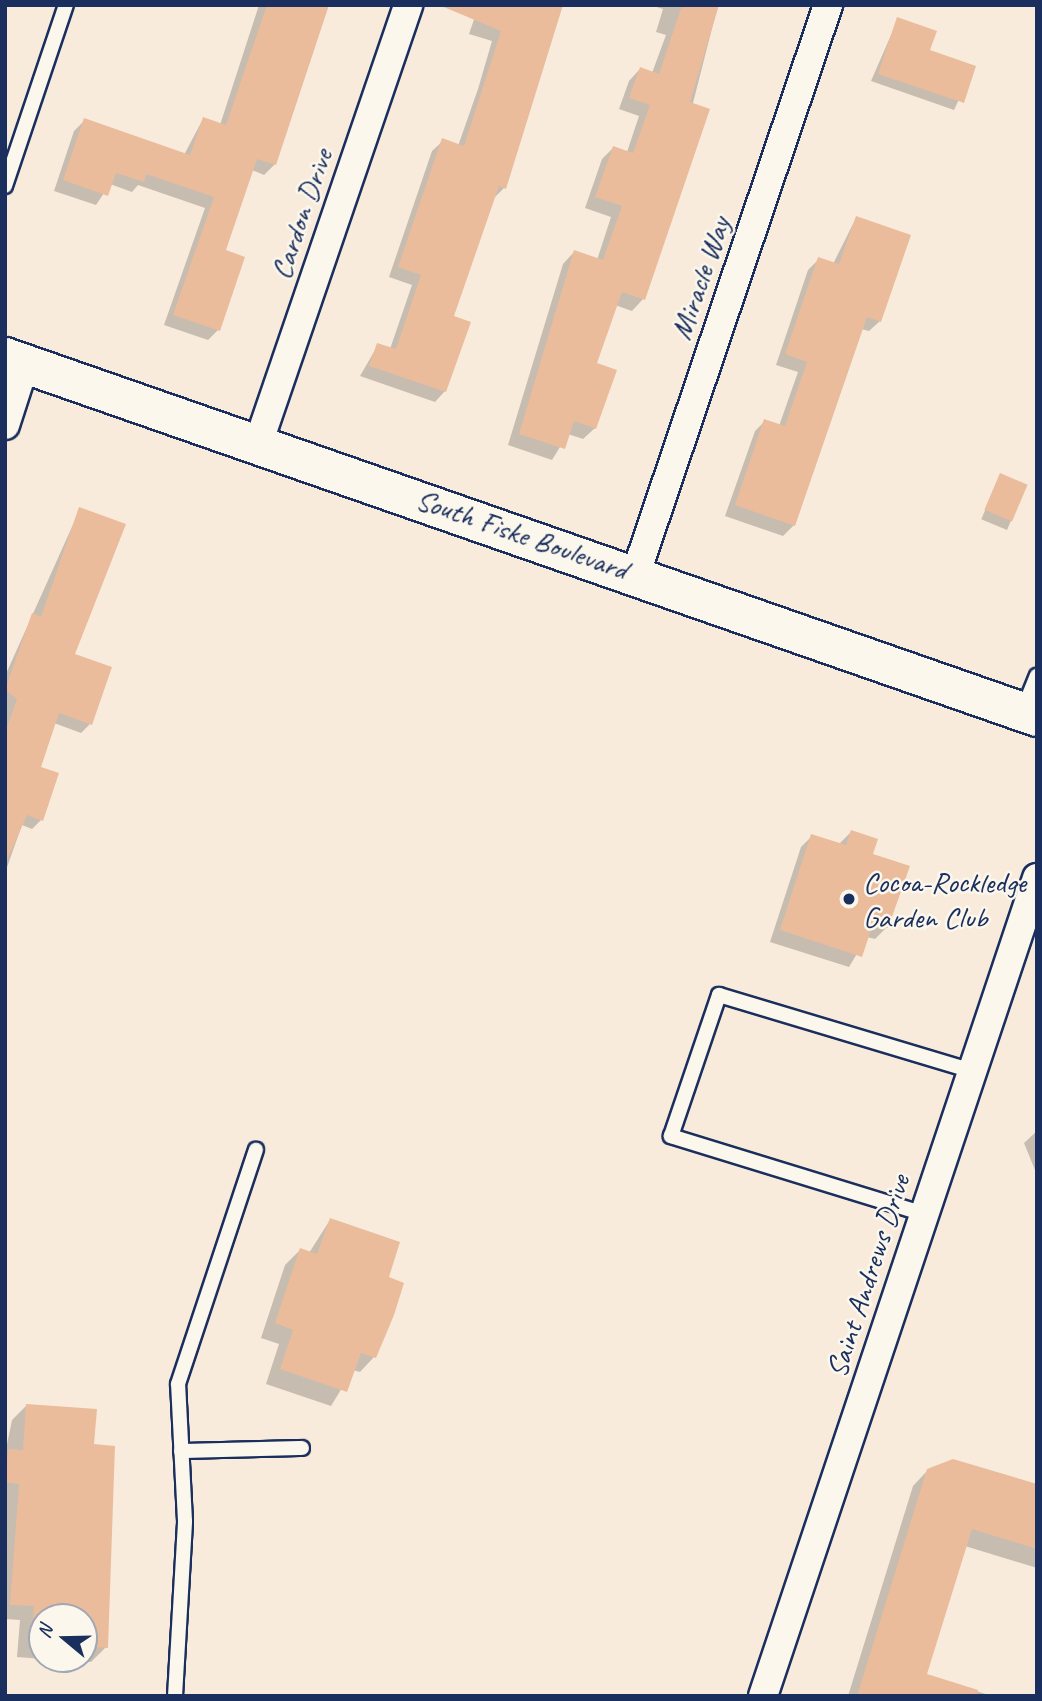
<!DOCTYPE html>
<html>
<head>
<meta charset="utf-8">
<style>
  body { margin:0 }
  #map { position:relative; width:1042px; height:1701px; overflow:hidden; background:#f8ebdc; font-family:Caveat,sans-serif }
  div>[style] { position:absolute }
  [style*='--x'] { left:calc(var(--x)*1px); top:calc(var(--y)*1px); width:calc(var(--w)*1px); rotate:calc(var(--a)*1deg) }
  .shadow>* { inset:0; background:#0003; transform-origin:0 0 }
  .building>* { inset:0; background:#eabc9b; transform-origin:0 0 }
  .roads { filter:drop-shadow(2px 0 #1b2f5e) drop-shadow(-2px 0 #1b2f5e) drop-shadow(0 2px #1b2f5e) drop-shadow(0 -2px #1b2f5e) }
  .service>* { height:14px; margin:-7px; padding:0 7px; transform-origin:7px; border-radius:7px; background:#fbf7ec }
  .minor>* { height:28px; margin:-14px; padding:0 14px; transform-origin:14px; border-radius:14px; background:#fbf7ec }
  .secondary>* { height:38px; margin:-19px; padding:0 19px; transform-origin:19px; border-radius:19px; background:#fbf7ec }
  .dots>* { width:19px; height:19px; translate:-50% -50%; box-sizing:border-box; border:4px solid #fbf7ec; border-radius:50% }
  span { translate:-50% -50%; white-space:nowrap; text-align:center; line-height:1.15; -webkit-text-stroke:5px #fbf7ec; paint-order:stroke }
  .street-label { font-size:30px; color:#1b2f5e }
  .poi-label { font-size:30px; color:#1b2f5e }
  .left { translate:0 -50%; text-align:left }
  .frame { position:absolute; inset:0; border:7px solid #1b2f5e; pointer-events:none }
  .north { position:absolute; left:28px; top:1603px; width:70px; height:70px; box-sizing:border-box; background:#fbf7ec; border:2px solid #a1a7b3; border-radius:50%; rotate:289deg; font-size:19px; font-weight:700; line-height:28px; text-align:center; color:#1b2f5e }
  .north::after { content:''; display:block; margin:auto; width:24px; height:32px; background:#1b2f5e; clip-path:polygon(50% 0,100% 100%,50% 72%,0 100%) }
</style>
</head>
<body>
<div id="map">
  <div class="shadow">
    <i style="clip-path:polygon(259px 5px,328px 5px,275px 164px,264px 175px,252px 170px,224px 251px,218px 330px,208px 340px,164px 325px,205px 208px,138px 185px,132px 192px,110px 184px,96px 205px,54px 191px,74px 131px,85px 120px,184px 155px,203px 119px,220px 125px)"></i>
    <i style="clip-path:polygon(479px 5px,554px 5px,504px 188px,494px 198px,452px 317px,445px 391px,435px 402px,360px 376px,378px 345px,390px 349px,412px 285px,389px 277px,432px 151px,443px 141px,458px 146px,478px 89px,492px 41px,469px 34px)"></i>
    <i style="clip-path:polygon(650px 5px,718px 5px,643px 299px,632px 311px,615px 305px,595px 364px,595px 428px,583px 439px,568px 434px,552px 460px,508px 445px,563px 264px,574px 252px,597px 260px,611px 217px,585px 208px,602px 159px,613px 148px,627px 152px,639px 116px,619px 109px,629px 81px,640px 69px,652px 73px,666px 35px,656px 32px,663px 9px)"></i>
    <i style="clip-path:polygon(898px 19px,928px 51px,974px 67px,954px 110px,871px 81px)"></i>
    <i style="clip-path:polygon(856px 218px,880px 321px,869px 331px,861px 329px,794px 525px,783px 536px,725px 516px,755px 431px,765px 421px,779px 426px,798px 372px,776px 365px,808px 270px,819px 259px,833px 264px)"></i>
    <i style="left:1000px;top:475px;width:28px;height:48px;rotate:23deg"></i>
    <i style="clip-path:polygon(80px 509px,73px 655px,90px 724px,81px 733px,54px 723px,38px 768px,41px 820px,32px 829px,22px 825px,5px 873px,5px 676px)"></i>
    <i style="clip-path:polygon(851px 832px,870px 855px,907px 867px,886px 928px,875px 939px,867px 937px,849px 967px,770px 942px,801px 847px,812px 836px,839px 844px)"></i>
    <i style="clip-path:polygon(1037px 1131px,1037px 1175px,1024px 1143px)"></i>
    <i style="clip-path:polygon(330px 1220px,374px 1357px,360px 1372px,353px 1370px,331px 1406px,266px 1384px,279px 1344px,261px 1338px,285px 1265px,300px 1250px,309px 1253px)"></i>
    <i style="clip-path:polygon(27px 1405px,106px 1647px,91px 1662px,46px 1659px,84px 1659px,84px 1617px,42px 1617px,42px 1659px,17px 1657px,20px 1620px,5px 1619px,5px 1454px,12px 1420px)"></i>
    <i style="clip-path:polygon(928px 1470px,1037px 1486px,1037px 1568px,965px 1546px,925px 1675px,992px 1696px,848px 1696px,913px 1486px)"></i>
  </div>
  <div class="building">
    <i style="clip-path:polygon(267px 5px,329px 5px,276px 165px,257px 159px,226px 250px,245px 257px,220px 331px,173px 315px,214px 197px,146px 174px,144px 182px,116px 173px,108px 196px,63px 180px,84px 118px,190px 155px,203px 117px,226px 125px)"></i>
    <i style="clip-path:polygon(439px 5px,563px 5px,506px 189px,499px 186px,454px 316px,471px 322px,446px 392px,369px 366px,377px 343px,396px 349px,421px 275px,398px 267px,442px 138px,464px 146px,501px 31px)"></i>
    <i style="clip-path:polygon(682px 5px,719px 5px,690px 102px,710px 109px,645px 300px,622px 292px,597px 363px,617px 370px,596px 429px,574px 421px,565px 449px,519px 434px,574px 250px,603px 260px,622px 206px,595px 197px,613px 146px,633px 153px,650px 105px,629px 98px,640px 67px,659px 74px)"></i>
    <i style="clip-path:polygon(897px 17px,937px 31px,930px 50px,976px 66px,964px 103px,878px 74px)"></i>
    <i style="clip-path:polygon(856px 216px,911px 235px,881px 322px,867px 317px,795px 526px,735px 505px,764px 419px,785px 426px,807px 362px,785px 354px,818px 257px,839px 264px)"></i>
    <i style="left:1000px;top:473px;width:30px;height:40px;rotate:23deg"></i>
    <i style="clip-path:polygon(79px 507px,126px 524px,75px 654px,112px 667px,92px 725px,59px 713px,41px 767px,59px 773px,43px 821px,27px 815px,5px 865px,5px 733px,17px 699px,5px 690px,32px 613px,41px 617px)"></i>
    <i style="clip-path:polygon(851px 830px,878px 839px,873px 854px,910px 866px,888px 928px,873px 924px,862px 957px,780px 930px,811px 834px,846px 845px)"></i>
    <i style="clip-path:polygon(330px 1218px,400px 1242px,389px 1277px,404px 1283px,394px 1315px,376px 1358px,361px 1353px,347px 1392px,280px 1369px,293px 1330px,275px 1323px,300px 1248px,317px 1254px)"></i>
    <i style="clip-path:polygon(26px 1404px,97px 1409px,94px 1444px,115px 1446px,108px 1648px,84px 1646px,84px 1617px,42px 1617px,42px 1643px,31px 1643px,34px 1606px,10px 1605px,19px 1484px,5px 1482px,8px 1449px,23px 1450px)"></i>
    <i style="clip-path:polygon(953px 1459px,1037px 1484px,1037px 1549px,972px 1529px,927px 1674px,978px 1690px,977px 1696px,857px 1696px,927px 1469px)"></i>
  </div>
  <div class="roads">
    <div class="service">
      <i style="--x:5;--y:186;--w:191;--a:-71.4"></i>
      <i style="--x:1023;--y:710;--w:37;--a:-68"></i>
      <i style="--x:924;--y:1214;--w:265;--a:-162.9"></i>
      <i style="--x:671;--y:1136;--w:149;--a:-71.2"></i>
      <i style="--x:719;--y:995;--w:264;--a:16.7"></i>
      <i style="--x:181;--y:1451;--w:121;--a:-1.4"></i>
      <i style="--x:175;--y:1696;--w:175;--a:-86.7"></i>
      <i style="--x:185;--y:1521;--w:137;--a:-92.9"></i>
      <i style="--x:178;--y:1384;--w:247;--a:-71.6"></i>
    </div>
    <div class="minor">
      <i style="--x:5;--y:425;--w:65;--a:-72.1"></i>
      <i style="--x:258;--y:444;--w:464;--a:-71.1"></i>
      <i style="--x:636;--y:573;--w:600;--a:-71.32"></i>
      <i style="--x:763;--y:1696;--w:863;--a:-71.48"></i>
    </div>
    <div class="secondary">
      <i style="--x:5;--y:357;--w:1093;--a:19.23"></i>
    </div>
  </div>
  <div class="dots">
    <i style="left:849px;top:899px;background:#1b2f5e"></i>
  </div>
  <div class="street-label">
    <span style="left:301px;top:214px;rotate:-71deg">Cardon Drive</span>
    <span style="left:700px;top:278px;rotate:-71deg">Miracle Way</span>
    <span style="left:522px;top:534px;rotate:19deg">South Fiske Boulevard</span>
    <span style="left:868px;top:1276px;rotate:-72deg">Saint Andrews Drive</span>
  </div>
  <div class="poi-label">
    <span class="left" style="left:863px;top:899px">Cocoa-Rockledge<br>Garden Club</span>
  </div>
  <div class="frame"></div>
  <div class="north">N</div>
</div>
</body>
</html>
